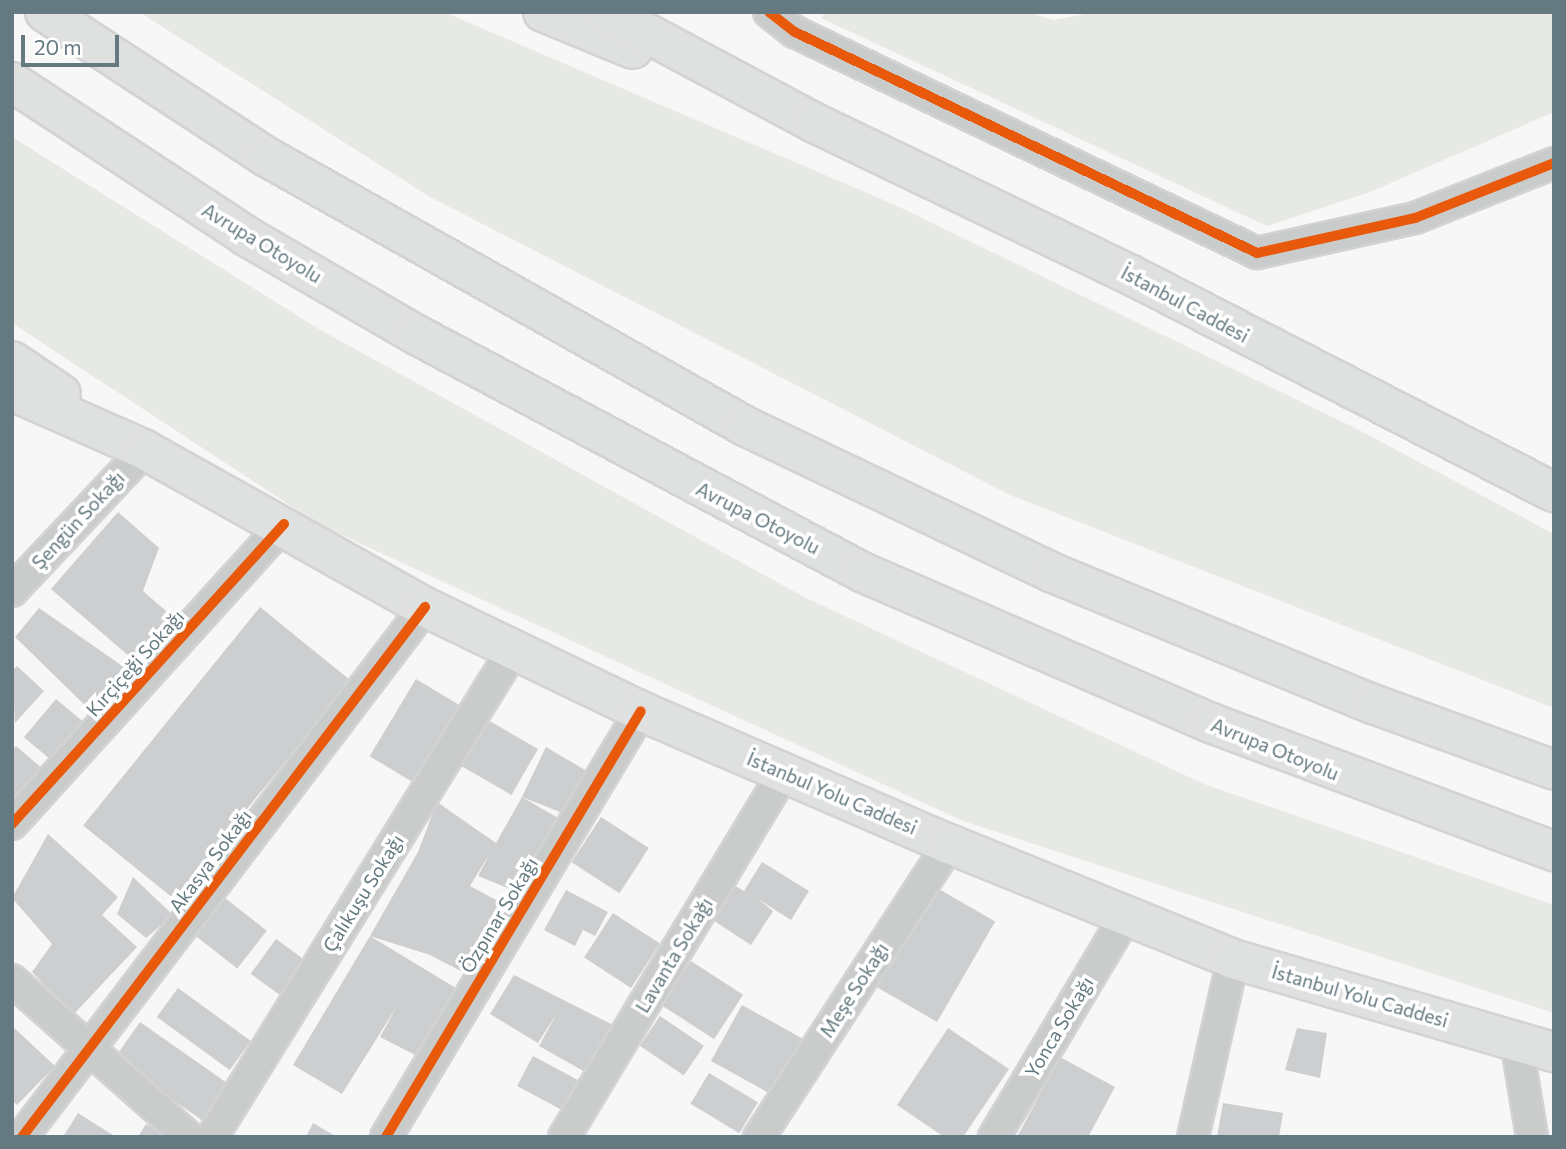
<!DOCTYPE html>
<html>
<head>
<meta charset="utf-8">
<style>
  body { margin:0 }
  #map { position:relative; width:1566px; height:1149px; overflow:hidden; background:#f7f7f7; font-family:Commissioner,sans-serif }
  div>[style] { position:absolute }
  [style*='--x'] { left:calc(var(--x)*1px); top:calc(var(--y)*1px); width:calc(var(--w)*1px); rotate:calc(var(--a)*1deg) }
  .green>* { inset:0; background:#e6e9e4 }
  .building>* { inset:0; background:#cccecf; transform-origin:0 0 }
  .roads { filter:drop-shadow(2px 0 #d2d3d4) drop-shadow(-2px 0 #d2d3d4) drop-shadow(0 2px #d2d3d4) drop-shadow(0 -2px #d2d3d4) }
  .street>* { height:30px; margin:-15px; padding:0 15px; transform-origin:15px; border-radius:15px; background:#cacccc }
  .primary>* { height:38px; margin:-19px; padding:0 19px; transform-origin:19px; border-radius:19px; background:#dfe0e0 }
  .highway>* { height:38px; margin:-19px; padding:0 19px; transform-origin:19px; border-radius:19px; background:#dfe0e0 }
  .cycleway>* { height:10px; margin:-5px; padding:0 5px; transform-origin:5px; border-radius:5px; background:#e8590c }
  span { translate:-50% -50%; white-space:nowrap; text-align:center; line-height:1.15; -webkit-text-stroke:7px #fff; paint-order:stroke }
  .street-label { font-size:19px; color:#647980 }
  .frame { position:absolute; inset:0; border:14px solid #647980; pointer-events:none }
  .scale { position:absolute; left:21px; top:35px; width:98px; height:32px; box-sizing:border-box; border:4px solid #647980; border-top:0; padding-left:9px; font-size:21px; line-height:24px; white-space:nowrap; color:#647980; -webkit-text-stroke:5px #fff; paint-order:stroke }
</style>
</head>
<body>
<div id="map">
  <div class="green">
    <i style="clip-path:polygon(139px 12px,444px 12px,895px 205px,1357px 429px,1554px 534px,1554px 708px,1010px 495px,430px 197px)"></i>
    <i style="clip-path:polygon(825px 12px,1028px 12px,1053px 20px,1097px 12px,1554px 12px,1554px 112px,1370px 192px,1267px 226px,821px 18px)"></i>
    <i style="clip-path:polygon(12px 137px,317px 328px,804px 597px,1204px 784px,1554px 905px,1554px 1013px,963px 821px,320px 525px,12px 323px)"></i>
  </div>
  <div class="building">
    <i style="clip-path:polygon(118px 512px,159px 548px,143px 591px,174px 618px,136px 662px,51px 589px)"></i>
    <i style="left:260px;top:607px;width:117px;height:281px;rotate:39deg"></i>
    <i style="clip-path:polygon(39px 608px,134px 674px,95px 715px,15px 637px)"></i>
    <i style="clip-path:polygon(17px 666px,44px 691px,15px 723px,12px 671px)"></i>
    <i style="left:416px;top:679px;width:52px;height:90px;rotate:31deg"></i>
    <i style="left:56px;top:699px;width:39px;height:50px;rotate:40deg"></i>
    <i style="left:486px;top:719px;width:60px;height:53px;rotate:30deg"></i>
    <i style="clip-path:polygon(16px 746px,45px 771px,12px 808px,12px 751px)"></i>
    <i style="clip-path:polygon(546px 747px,590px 773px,565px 814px,522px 797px)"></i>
    <i style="clip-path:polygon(522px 797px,572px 826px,530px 897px,478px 876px,490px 853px,470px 886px,520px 913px,480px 981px,430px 955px,370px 936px,418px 852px,437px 802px,496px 843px)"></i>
    <i style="left:601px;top:817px;width:57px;height:54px;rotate:33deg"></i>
    <i style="clip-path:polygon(48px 834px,118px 897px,102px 915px,137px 947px,73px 1015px,32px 972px,52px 944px,12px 898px)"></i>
    <i style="clip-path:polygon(762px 862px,809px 891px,791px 920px,758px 899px,773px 911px,751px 945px,708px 917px,730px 883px,744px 891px)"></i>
    <i style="clip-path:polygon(133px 877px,173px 915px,146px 938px,117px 914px)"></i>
    <i style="left:925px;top:881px;width:81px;height:116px;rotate:30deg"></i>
    <i style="clip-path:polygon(566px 890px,608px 912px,595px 936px,583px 930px,575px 946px,544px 930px)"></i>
    <i style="left:225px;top:898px;width:53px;height:48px;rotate:38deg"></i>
    <i style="left:613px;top:913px;width:56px;height:53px;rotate:33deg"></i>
    <i style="clip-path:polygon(370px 936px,464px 993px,423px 1059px,380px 1037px,397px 1006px,342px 1094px,293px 1065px)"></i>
    <i style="left:276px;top:939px;width:42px;height:43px;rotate:36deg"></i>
    <i style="left:691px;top:961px;width:62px;height:53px;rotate:33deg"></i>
    <i style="clip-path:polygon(514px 975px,613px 1025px,587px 1073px,539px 1046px,557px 1013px,538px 1043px,490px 1014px)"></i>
    <i style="left:178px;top:988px;width:90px;height:36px;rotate:36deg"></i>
    <i style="left:742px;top:1005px;width:73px;height:64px;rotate:29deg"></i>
    <i style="left:660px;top:1016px;width:53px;height:36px;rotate:34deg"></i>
    <i style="left:140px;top:1022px;width:111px;height:45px;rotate:35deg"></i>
    <i style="clip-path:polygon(12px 1026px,55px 1066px,17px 1105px,12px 1100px)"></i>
    <i style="clip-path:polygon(948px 1028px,1009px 1069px,963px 1137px,944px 1137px,897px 1105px)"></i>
    <i style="clip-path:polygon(1297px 1028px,1327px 1033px,1320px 1078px,1285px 1070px)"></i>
    <i style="left:533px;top:1056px;width:52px;height:34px;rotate:28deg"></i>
    <i style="clip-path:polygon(1060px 1057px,1115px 1087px,1088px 1137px,1017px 1137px)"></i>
    <i style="left:709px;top:1073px;width:57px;height:36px;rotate:31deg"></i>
    <i style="clip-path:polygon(1223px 1103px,1283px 1113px,1279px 1137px,1217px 1137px)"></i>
    <i style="clip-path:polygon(78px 1113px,116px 1137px,63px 1137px)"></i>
    <i style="clip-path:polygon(313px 1123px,337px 1137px,306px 1137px)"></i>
    <i style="clip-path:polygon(146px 1124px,168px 1137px,138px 1137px)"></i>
  </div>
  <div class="roads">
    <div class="street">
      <i style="--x:769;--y:12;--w:33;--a:38"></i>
      <i style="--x:795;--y:32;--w:512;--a:25.56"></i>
      <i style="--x:1257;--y:253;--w:162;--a:-12.5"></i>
      <i style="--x:1415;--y:218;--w:149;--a:-21.6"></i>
      <i style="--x:12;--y:591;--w:194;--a:-46.7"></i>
      <i style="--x:12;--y:824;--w:405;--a:-47.8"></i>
      <i style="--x:12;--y:980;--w:237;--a:41.6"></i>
      <i style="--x:1516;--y:1040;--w:98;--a:80.6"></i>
      <i style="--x:22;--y:1137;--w:666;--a:-52.75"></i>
      <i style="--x:212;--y:1137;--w:574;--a:-58.25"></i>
      <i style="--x:386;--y:1137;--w:496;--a:-59.1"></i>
      <i style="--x:564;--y:1137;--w:425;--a:-58.9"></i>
      <i style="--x:759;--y:1137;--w:349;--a:-57"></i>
      <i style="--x:994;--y:1137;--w:256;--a:-59.2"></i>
      <i style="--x:1193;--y:1137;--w:182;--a:-77.3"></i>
    </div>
    <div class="primary">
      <i style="--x:543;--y:12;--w:97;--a:22.3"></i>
      <i style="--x:607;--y:12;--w:234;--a:28.1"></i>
      <i style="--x:813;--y:122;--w:353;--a:25.7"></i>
      <i style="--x:1131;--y:275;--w:475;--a:27.2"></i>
      <i style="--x:12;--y:361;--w:59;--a:34"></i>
      <i style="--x:12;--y:391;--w:145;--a:23.9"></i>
      <i style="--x:145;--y:450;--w:321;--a:29.3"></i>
      <i style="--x:425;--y:607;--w:240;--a:25.7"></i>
      <i style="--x:641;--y:711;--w:335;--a:23.4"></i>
      <i style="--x:949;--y:844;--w:306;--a:22"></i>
      <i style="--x:1233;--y:959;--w:334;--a:16.2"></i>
    </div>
    <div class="highway">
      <i style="--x:45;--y:12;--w:263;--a:33.2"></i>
      <i style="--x:265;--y:156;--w:551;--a:29.36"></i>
      <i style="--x:745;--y:426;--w:341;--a:25.5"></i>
      <i style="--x:1053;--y:573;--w:346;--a:22.3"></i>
      <i style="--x:1373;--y:704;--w:193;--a:20"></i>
      <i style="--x:12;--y:82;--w:280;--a:33.3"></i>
      <i style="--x:246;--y:236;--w:198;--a:30.1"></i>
      <i style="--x:417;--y:335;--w:504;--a:28.04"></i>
      <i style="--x:862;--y:572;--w:380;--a:23.4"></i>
      <i style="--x:1211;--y:723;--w:366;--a:20.5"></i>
    </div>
  </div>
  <div class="cycleway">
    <i style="--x:769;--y:12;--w:33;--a:38"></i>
    <i style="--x:795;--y:32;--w:512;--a:25.56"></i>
    <i style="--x:1257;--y:253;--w:162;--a:-12.5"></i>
    <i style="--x:1415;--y:218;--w:149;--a:-21.6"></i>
    <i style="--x:12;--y:824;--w:405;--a:-47.8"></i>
    <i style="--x:22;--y:1137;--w:666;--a:-52.75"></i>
    <i style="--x:386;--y:1137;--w:496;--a:-59.1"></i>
  </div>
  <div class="street-label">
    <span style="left:262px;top:243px;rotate:31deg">Avrupa Otoyolu</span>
    <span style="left:1185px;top:304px;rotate:28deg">İstanbul Caddesi</span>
    <span style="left:758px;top:518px;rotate:27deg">Avrupa Otoyolu</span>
    <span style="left:78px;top:520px;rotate:-47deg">Şengün Sokağı</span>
    <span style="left:135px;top:663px;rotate:-48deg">Kırçiçeği Sokağı</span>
    <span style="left:1275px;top:749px;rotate:22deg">Avrupa Otoyolu</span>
    <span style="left:832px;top:793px;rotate:23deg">İstanbul Yolu Caddesi</span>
    <span style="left:210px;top:861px;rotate:-53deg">Akasya Sokağı</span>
    <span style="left:363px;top:893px;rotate:-58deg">Çalıkuşu Sokağı</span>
    <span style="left:499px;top:915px;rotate:-59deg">Özpınar Sokağı</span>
    <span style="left:674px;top:955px;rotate:-59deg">Lavanta Sokağı</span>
    <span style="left:854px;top:990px;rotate:-57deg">Meşe Sokağı</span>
    <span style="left:1360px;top:996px;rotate:16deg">İstanbul Yolu Caddesi</span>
    <span style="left:1059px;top:1027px;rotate:-59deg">Yonca Sokağı</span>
  </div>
  <div class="frame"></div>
  <div class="scale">20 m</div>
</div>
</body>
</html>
